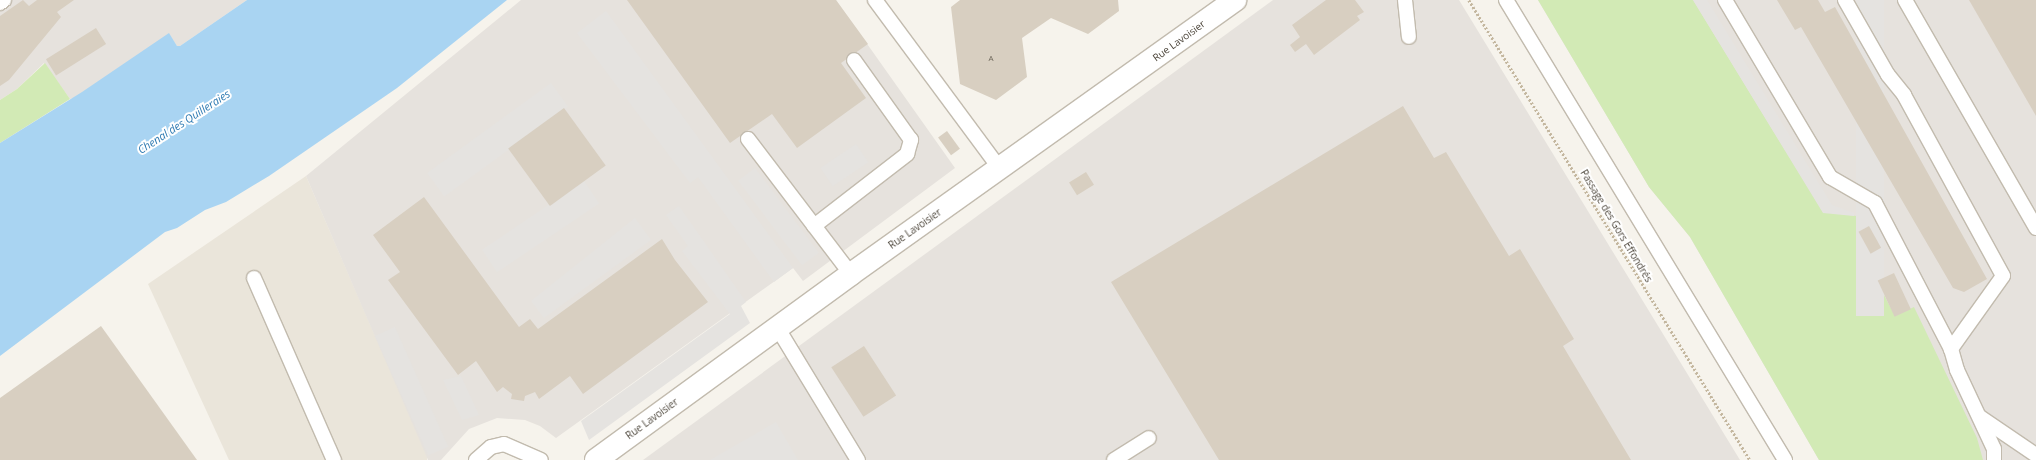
<!DOCTYPE html>
<html>
<head>
<meta charset="utf-8">
<style>
  body { margin:0 }
  #map { position:relative; width:2036px; height:460px; overflow:hidden; background:#f6f3ec; font-family:"Open Sans",sans-serif }
  div>[style] { position:absolute }
  [style*='--x'] { left:calc(var(--x)*1px); top:calc(var(--y)*1px); width:calc(var(--w)*1px); rotate:calc(var(--a)*1deg) }
  .residential>* { inset:0; background:#eae5da }
  .industrial>* { inset:0; background:#e6e2dd }
  .green>* { inset:0; background:#d2eab5 }
  .parking>* { inset:0; background:#e5e3e0; transform-origin:0 0 }
  .water>* { inset:0; background:#a9d4f2 }
  .building>* { inset:0; background:#d8cfc1; transform-origin:0 0 }
  .path>* { height:2.5px; margin-top:-1.25px; transform-origin:0; background:repeating-linear-gradient(90deg,#c4b79f 0 2px,transparent 0 4px) }
  .roads { filter:drop-shadow(1px 0 #c2bbae) drop-shadow(-1px 0 #c2bbae) drop-shadow(0 1px #c2bbae) drop-shadow(0 -1px #c2bbae) }
  .service>* { height:14px; margin:-7px; padding:0 7px; transform-origin:7px; border-radius:7px; background:#fff }
  .minor>* { height:22px; margin:-11px; padding:0 11px; transform-origin:11px; border-radius:11px; background:#fff }
  span { translate:-50% -50%; white-space:nowrap; text-align:center; line-height:1.15; -webkit-text-stroke:4px #fff; paint-order:stroke }
  .number-label { font-size:8px; color:#6e675b }
  .number-label span { -webkit-text-stroke-width:0 }
  .street-label { font-size:10px; color:#4b4439 }
  .water-label { font-size:11px; color:#2e7ab2; font-style:italic }
</style>
</head>
<body>
<div id="map">
  <div class="residential">
    <i style="clip-path:polygon(306px 176px,427px 456px,427px 460px,229px 460px,148px 284px)"></i>
  </div>
  <div class="industrial">
    <i style="clip-path:polygon(0 0,247px 0,180px 46px,177px 46px,169px 34px,74px 98px,70px 99px,44px 63px,17px 89px,0 100px)"></i>
    <i style="clip-path:polygon(521px 0,836px 0,955px 168px,803px 281px,793px 268px,556px 438px,540px 426px,525px 420px,497px 418px,469px 429px,441px 460px,428px 460px,306px 176px)"></i>
    <i style="clip-path:polygon(1273px 0,1459px 0,1740px 460px,643px 460px)"></i>
    <i style="clip-path:polygon(1538px 0,2036px 0,2036px 460px,1819px 460px,1690px 237px,1649px 187px)"></i>
  </div>
  <div class="green">
    <i style="clip-path:polygon(1538px 0,1693px 0,1823px 212px,1865px 217px,1864px 229px,1859px 232px,1871px 253px,1864px 257px,1895px 316px,1914px 307px,1977px 438px,1983px 460px,1819px 460px,1690px 237px,1649px 187px)"></i>
    <i style="clip-path:polygon(45px 63px,70px 99px,0 143px,0 100px,17px 89px)"></i>
  </div>
  <div class="parking">
    <i style="clip-path:polygon(1693px 0,1707px 0,1832px 205px,1854px 213px,1854px 216px,1823px 213px)"></i>
    <i style="left:1856px;top:0;width:28px;height:316px"></i>
    <i style="clip-path:polygon(606px 11px,793px 268px,774px 282px,698px 177px,690px 183px,577px 33px)"></i>
    <i style="left:551px;top:83px;width:29px;height:153px;rotate:54deg"></i>
    <i style="left:856px;top:144px;width:22px;height:43px;rotate:56deg"></i>
    <i style="left:755px;top:168px;width:106px;height:21px;rotate:53deg"></i>
    <i style="left:584px;top:181px;width:27px;height:123px;rotate:56deg"></i>
    <i style="clip-path:polygon(679px 206px,746px 302px,741px 306px,750px 323px,589px 440px,581px 421px,730px 314px,682px 251px,688px 246px,666px 215px)"></i>
    <i style="clip-path:polygon(635px 218px,651px 240px,544px 318px,531px 301px)"></i>
    <i style="left:395px;top:327px;width:131px;height:22px;rotate:66deg"></i>
    <i style="clip-path:polygon(461px 376px,479px 415px,462px 420px,443px 380px)"></i>
    <i style="clip-path:polygon(776px 422px,798px 460px,710px 460px)"></i>
  </div>
  <div class="water">
    <i style="clip-path:polygon(247px 0,507px 0,397px 88px,269px 176px,226px 202px,205px 210px,177px 228px,165px 232px,0 356px,0 143px,82px 92px,169px 33px,177px 46px,180px 46px)"></i>
  </div>
  <div class="building">
    <i style="clip-path:polygon(23px 0,29px 6px,37px 0,74px 0,57px 12px,61px 17px,9px 80px,0 86px,0 16px)"></i>
    <i style="clip-path:polygon(627px 0,836px 0,868px 44px,841px 63px,866px 98px,797px 148px,772px 114px,730px 143px)"></i>
    <i style="clip-path:polygon(960px 0,1118px 0,1119px 11px,1088px 34px,1051px 18px,1022px 38px,1027px 77px,996px 100px,960px 84px,951px 7px)"></i>
    <i style="clip-path:polygon(1326px 0,1355px 0,1364px 12px,1357px 16px,1360px 20px,1314px 55px,1306px 44px,1295px 52px,1290px 45px,1300px 37px,1292px 25px)"></i>
    <i style="clip-path:polygon(1777px 0,1818px 0,1825px 12px,1835px 7px,1987px 279px,1964px 292px,1953px 288px,1801px 27px,1795px 30px)"></i>
    <i style="clip-path:polygon(1969px 0,2036px 0,2036px 116px)"></i>
    <i style="left:96px;top:28px;width:19px;height:59px;rotate:58deg"></i>
    <i style="clip-path:polygon(1403px 106px,1434px 158px,1446px 152px,1509px 256px,1520px 249px,1574px 339px,1563px 346px,1631px 460px,1219px 460px,1111px 282px)"></i>
    <i style="left:564px;top:108px;width:71px;height:69px;rotate:54deg"></i>
    <i style="left:947px;top:131px;width:22px;height:11px;rotate:54deg"></i>
    <i style="left:1086px;top:172px;width:15px;height:20px;rotate:58deg"></i>
    <i style="clip-path:polygon(424px 197px,519px 327px,530px 319px,538px 329px,662px 239px,675px 260px,708px 302px,583px 394px,570px 376px,539px 399px,535px 392px,525px 396px,524px 401px,511px 399px,512px 394px,503px 387px,497px 392px,476px 361px,458px 375px,388px 280px,400px 272px,373px 235px)"></i>
    <i style="left:1869px;top:226px;width:25px;height:12px;rotate:61deg"></i>
    <i style="left:1894px;top:273px;width:40px;height:18px;rotate:65deg"></i>
    <i style="clip-path:polygon(101px 326px,197px 460px,0 460px,0 398px)"></i>
    <i style="left:864px;top:346px;width:59px;height:39px;rotate:57deg"></i>
  </div>
  <div class="path">
    <i style="--x:1469;--y:0;--w:539;--a:58.58"></i>
  </div>
  <div class="roads">
    <div class="service">
      <i style="--x:875;--y:0;--w:210;--a:53.5"></i>
      <i style="--x:1405;--y:0;--w:37;--a:84"></i>
      <i style="--x:1506;--y:0;--w:538;--a:58.76"></i>
      <i style="--x:1725;--y:0;--w:206;--a:59.3"></i>
      <i style="--x:1830;--y:177;--w:52;--a:30"></i>
      <i style="--x:1875;--y:203;--w:165;--a:62.5"></i>
      <i style="--x:1845;--y:0;--w:86;--a:60.2"></i>
      <i style="--x:1888;--y:75;--w:26;--a:51"></i>
      <i style="--x:1904;--y:95;--w:206;--a:61.3"></i>
      <i style="--x:2003;--y:276;--w:90;--a:125.5"></i>
      <i style="--x:1951;--y:349;--w:22;--a:74"></i>
      <i style="--x:1957;--y:370;--w:87;--a:64.9"></i>
      <i style="--x:1994;--y:449;--w:11;--a:90"></i>
      <i style="--x:1905;--y:0;--w:263;--a:60.1"></i>
      <i style="--x:0;--y:3;--w:5;--a:-37"></i>
      <i style="--x:748;--y:139;--w:170;--a:52.7"></i>
      <i style="--x:814;--y:226;--w:118;--a:-37.7"></i>
      <i style="--x:907;--y:154;--w:15;--a:-74"></i>
      <i style="--x:911;--y:140;--w:98;--a:-125.5"></i>
      <i style="--x:254;--y:278;--w:199;--a:66.3"></i>
      <i style="--x:777;--y:327;--w:156;--a:58.7"></i>
      <i style="--x:1980;--y:417;--w:68;--a:34.2"></i>
      <i style="--x:476;--y:460;--w:20;--a:-41"></i>
      <i style="--x:491;--y:447;--w:13;--a:-13"></i>
      <i style="--x:504;--y:444;--w:40;--a:23.4"></i>
      <i style="--x:1114;--y:460;--w:41;--a:-32.2"></i>
    </div>
    <div class="minor">
      <i style="--x:596;--y:460;--w:316;--a:-36.1"></i>
      <i style="--x:851;--y:274;--w:472;--a:-35.5"></i>
    </div>
  </div>
  <div class="number-label">
    <span style="left:991px;top:58px">A</span>
  </div>
  <div class="street-label">
    <span style="left:1179px;top:41px;rotate:-36deg">Rue Lavoisier</span>
    <span style="left:1616px;top:226px;rotate:59deg">Passage des Gors Effondrés</span>
    <span style="left:915px;top:229px;rotate:-35deg">Rue Lavoisier</span>
    <span style="left:652px;top:419px;rotate:-36deg">Rue Lavoisier</span>
  </div>
  <div class="water-label">
    <span style="left:184px;top:122px;rotate:-33deg">Chenal des Quilleraies</span>
  </div>
</div>
</body>
</html>
